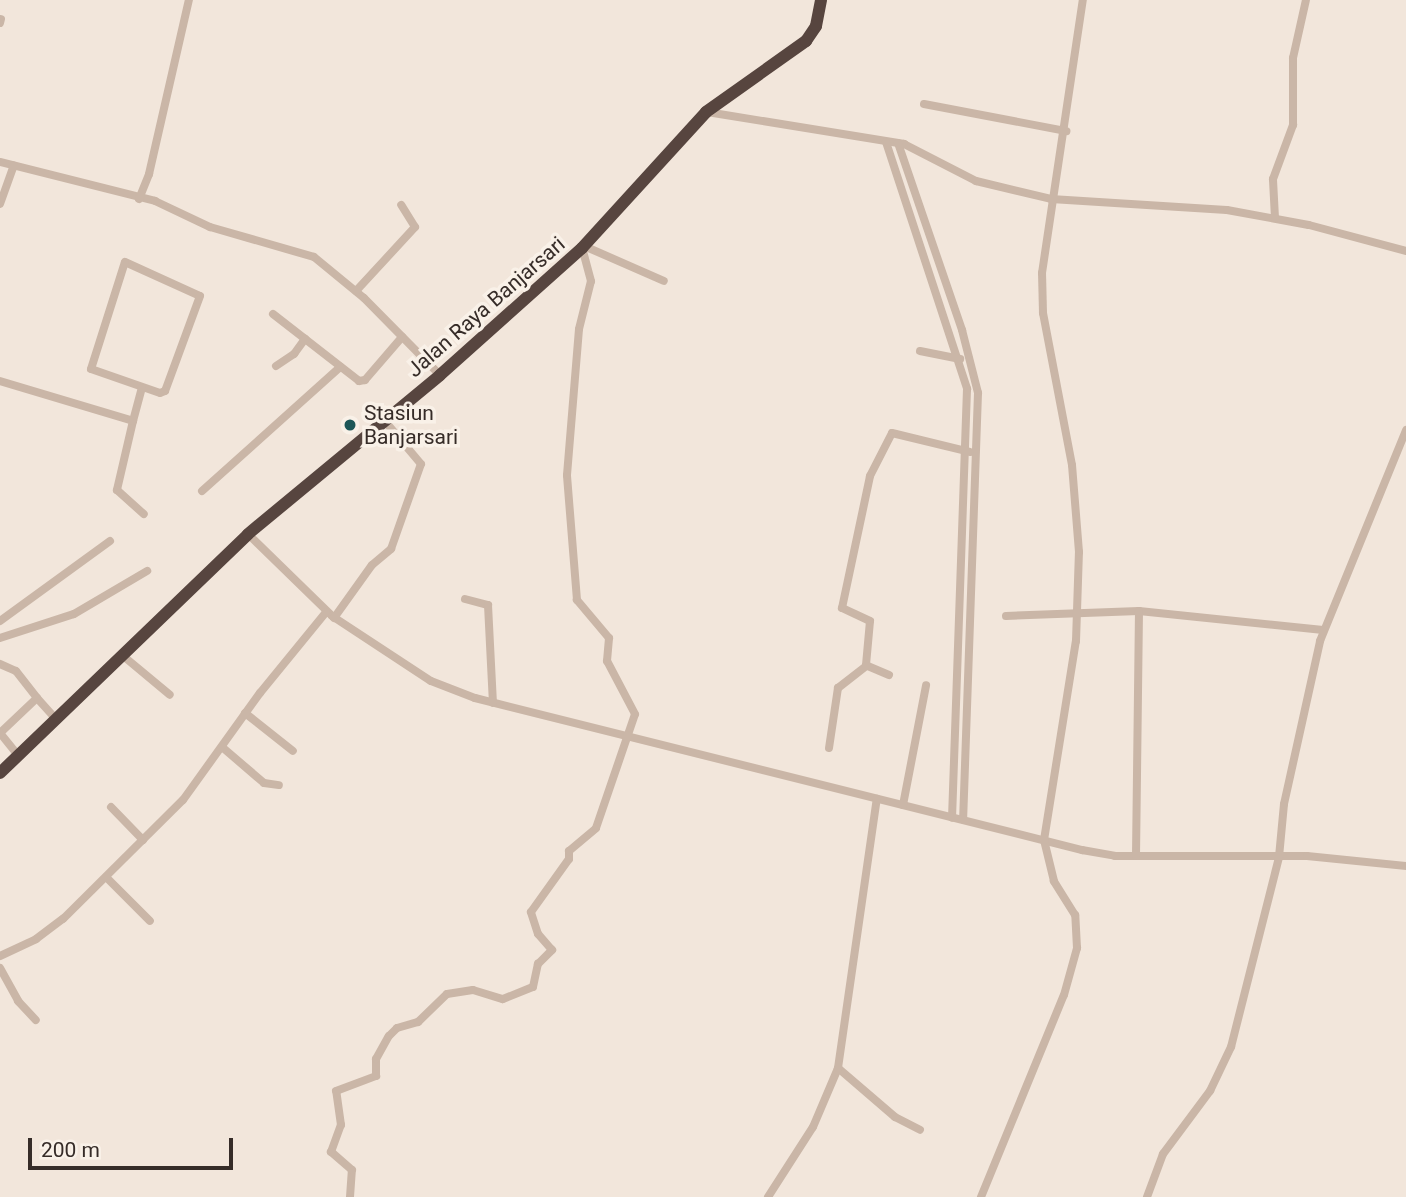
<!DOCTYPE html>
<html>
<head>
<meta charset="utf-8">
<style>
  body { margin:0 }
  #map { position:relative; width:1406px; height:1197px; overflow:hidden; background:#f2e6db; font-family:Roboto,sans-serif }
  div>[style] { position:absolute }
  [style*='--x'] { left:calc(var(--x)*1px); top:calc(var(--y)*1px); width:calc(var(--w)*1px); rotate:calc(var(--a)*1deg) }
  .minor>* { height:8px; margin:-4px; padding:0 4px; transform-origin:4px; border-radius:4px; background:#cab6a7 }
  .highway>* { height:12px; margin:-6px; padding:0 6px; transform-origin:6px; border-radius:6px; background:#57453f }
  .dots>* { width:19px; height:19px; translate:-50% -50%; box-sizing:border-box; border:4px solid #f9f1e8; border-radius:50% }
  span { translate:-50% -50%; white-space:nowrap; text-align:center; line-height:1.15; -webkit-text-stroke:7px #f9f1e8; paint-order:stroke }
  .street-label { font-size:21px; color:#362c28 }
  .poi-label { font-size:21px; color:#362c28 }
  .left { translate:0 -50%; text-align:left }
  .scale { position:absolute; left:28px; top:1138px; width:205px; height:32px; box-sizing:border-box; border:4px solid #362c28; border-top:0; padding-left:9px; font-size:21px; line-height:24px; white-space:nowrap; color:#362c28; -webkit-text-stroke:5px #f9f1e8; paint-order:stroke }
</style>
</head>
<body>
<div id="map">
  <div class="minor">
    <i style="--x:0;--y:23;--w:4;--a:-76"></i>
    <i style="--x:924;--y:104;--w:145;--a:10.8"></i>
    <i style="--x:707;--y:112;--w:200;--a:9.2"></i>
    <i style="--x:904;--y:144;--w:81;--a:27.2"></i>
    <i style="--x:976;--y:181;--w:77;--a:13.5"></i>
    <i style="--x:1051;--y:199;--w:176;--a:3.6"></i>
    <i style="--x:1227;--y:210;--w:83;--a:10.4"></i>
    <i style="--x:1309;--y:225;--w:100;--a:15"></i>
    <i style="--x:886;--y:142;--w:260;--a:71.8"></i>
    <i style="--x:967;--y:389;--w:429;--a:92"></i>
    <i style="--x:898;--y:143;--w:198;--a:71.1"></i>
    <i style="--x:962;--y:330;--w:65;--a:75.7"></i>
    <i style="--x:978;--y:393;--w:427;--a:92"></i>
    <i style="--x:0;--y:162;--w:160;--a:14.1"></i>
    <i style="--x:155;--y:201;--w:61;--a:25.3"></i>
    <i style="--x:210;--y:227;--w:108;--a:16.1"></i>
    <i style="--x:314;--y:257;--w:65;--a:39.4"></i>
    <i style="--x:364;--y:298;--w:108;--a:45.4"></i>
    <i style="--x:139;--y:199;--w:27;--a:-68"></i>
    <i style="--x:149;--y:174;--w:179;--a:-77.1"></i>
    <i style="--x:0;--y:204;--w:41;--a:-70.3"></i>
    <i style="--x:1275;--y:218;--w:39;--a:-93"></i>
    <i style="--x:1273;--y:179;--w:58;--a:-69.7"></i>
    <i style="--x:1293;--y:125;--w:67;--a:-90"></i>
    <i style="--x:1293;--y:58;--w:59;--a:-77.4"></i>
    <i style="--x:584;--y:246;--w:87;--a:23.6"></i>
    <i style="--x:125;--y:262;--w:82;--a:24.4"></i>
    <i style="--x:200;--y:296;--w:101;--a:110.2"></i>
    <i style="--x:165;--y:391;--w:5;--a:158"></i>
    <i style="--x:160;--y:393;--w:73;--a:-160.8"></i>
    <i style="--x:91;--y:369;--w:112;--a:-72.4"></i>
    <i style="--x:356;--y:291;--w:87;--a:-47.3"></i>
    <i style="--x:415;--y:227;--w:26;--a:-122"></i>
    <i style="--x:273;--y:314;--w:109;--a:37.9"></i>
    <i style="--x:359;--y:381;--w:6;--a:-9"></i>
    <i style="--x:365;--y:380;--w:57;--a:-49.3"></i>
    <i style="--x:920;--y:351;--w:41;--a:11.3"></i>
    <i style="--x:276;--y:366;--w:22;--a:-34"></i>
    <i style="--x:294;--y:354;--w:19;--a:-54"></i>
    <i style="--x:0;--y:381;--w:139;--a:16.7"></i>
    <i style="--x:133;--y:421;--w:71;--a:103.1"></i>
    <i style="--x:117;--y:490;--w:36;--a:42"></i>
    <i style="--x:133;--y:421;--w:34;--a:-75"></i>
    <i style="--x:202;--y:491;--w:186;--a:-41.9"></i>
    <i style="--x:248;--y:534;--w:117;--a:44.3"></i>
    <i style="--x:332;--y:616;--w:118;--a:33.3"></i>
    <i style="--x:431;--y:681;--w:47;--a:21.1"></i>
    <i style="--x:475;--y:698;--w:626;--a:14.06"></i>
    <i style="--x:1082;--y:850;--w:34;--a:10"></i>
    <i style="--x:1115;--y:856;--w:192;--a:0"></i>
    <i style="--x:1307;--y:856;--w:100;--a:5.8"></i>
    <i style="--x:465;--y:599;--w:24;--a:15"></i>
    <i style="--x:488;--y:605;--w:98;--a:87.1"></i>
    <i style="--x:1006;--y:616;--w:133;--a:-2.2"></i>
    <i style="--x:1139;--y:611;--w:185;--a:5.9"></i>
    <i style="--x:334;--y:618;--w:65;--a:-54.4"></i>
    <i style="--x:372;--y:565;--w:25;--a:-40"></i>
    <i style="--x:391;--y:549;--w:90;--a:-70.6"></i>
    <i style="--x:421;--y:464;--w:57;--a:-130.1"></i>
    <i style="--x:0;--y:621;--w:136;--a:-36"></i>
    <i style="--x:0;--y:638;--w:78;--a:-18"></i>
    <i style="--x:74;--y:614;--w:85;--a:-30.5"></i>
    <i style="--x:122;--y:655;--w:62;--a:39.8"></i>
    <i style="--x:0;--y:664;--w:17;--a:24"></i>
    <i style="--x:16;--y:671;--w:34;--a:52"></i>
    <i style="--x:889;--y:675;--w:25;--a:-157"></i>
    <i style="--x:866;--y:665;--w:44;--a:-84.8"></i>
    <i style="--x:870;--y:621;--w:31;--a:-155"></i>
    <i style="--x:842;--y:608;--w:135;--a:-78"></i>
    <i style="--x:870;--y:476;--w:48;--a:-62.9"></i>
    <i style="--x:892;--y:433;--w:80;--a:13.7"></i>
    <i style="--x:245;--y:713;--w:61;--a:38.4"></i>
    <i style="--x:0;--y:733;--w:51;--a:-43.4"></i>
    <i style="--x:37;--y:698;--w:27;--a:48"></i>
    <i style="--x:0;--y:733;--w:28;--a:51"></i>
    <i style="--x:222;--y:747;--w:55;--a:40.6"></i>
    <i style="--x:264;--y:783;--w:15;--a:8"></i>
    <i style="--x:829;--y:748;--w:61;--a:-81.5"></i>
    <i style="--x:838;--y:688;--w:36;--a:-38"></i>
    <i style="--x:903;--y:805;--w:122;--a:-79.1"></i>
    <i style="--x:111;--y:807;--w:46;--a:45.9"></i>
    <i style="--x:1136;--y:856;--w:245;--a:-89.3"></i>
    <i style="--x:106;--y:877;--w:62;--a:45"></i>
    <i style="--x:0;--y:956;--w:40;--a:-25"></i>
    <i style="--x:36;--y:939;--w:34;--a:-37"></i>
    <i style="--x:63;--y:919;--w:169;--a:-44.8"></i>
    <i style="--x:183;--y:800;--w:132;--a:-54.3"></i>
    <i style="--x:260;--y:693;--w:104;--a:-50.8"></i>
    <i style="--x:0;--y:968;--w:38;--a:61"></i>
    <i style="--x:18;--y:1001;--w:26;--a:47"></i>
    <i style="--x:838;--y:1068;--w:75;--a:40.7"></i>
    <i style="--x:895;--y:1117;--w:28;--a:27"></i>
    <i style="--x:350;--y:1197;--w:27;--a:-86"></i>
    <i style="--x:352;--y:1170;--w:28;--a:-139"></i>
    <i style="--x:331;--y:1152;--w:29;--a:-70"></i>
    <i style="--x:341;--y:1125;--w:34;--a:-98"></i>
    <i style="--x:336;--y:1091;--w:43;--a:-20.6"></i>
    <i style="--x:376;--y:1076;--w:17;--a:-90"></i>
    <i style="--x:376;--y:1059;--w:26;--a:-61"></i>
    <i style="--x:389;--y:1036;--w:11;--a:-45"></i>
    <i style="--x:397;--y:1028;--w:22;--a:-16"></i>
    <i style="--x:418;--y:1022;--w:40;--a:-44"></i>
    <i style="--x:447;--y:994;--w:26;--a:-9"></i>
    <i style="--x:473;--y:990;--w:31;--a:17"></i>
    <i style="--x:503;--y:999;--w:32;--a:-22"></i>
    <i style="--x:533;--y:987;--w:24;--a:-78"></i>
    <i style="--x:538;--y:964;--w:20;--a:-45"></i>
    <i style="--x:552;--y:950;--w:21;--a:-131"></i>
    <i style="--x:538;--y:934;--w:23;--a:-108"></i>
    <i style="--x:531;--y:912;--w:65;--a:-54.4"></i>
    <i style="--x:569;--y:859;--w:8;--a:-90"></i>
    <i style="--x:569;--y:851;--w:35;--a:-40"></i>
    <i style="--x:596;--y:828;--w:120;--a:-71.1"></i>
    <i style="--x:635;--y:714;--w:60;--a:-117.8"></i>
    <i style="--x:607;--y:661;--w:23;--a:-85"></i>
    <i style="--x:609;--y:638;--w:50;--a:-130.1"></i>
    <i style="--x:577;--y:600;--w:125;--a:-94.6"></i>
    <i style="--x:567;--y:475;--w:146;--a:-85.3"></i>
    <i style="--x:579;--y:329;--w:49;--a:-76"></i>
    <i style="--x:591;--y:281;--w:34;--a:-105"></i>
    <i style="--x:768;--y:1197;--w:83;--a:-57.3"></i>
    <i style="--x:813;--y:1127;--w:64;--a:-67"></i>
    <i style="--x:838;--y:1068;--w:272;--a:-81.8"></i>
    <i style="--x:981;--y:1197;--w:218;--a:-67.7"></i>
    <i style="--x:1064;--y:995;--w:49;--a:-74.5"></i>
    <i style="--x:1077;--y:948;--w:33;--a:-93"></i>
    <i style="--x:1075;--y:915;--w:40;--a:-122"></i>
    <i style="--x:1054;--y:881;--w:42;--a:-103.7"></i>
    <i style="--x:1044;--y:840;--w:202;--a:-80.9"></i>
    <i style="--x:1076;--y:641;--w:89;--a:-88.1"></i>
    <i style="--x:1079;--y:552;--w:87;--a:-94.6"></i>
    <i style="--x:1072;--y:465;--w:155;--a:-100.8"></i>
    <i style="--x:1043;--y:313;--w:40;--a:-91.4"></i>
    <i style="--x:1042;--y:273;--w:276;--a:-81.5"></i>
    <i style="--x:1147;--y:1197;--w:46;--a:-69.6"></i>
    <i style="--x:1163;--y:1154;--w:79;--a:-53.3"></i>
    <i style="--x:1210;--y:1091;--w:49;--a:-64.5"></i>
    <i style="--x:1231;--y:1047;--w:196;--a:-75.8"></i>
    <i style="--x:1279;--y:857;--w:53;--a:-84.6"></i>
    <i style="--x:1284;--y:804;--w:167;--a:-77.5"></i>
    <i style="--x:1320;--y:641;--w:228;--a:-67.8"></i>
  </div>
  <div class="highway">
    <i style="--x:0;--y:773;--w:344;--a:-43.9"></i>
    <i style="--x:248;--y:534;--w:249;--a:-39.6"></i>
    <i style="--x:440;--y:375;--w:191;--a:-41.8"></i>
    <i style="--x:582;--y:248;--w:184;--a:-47.6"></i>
    <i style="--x:706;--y:112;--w:123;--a:-35.4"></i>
    <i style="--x:806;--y:41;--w:18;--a:-56"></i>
    <i style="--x:816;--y:26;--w:26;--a:-79"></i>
  </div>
  <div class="dots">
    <i style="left:350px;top:425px;background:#1d5758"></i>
  </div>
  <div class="street-label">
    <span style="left:486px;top:307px;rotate:-41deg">Jalan Raya Banjarsari</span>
  </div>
  <div class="poi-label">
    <span class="left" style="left:364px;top:425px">Stasiun<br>Banjarsari</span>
  </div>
  <div class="scale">200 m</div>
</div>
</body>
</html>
